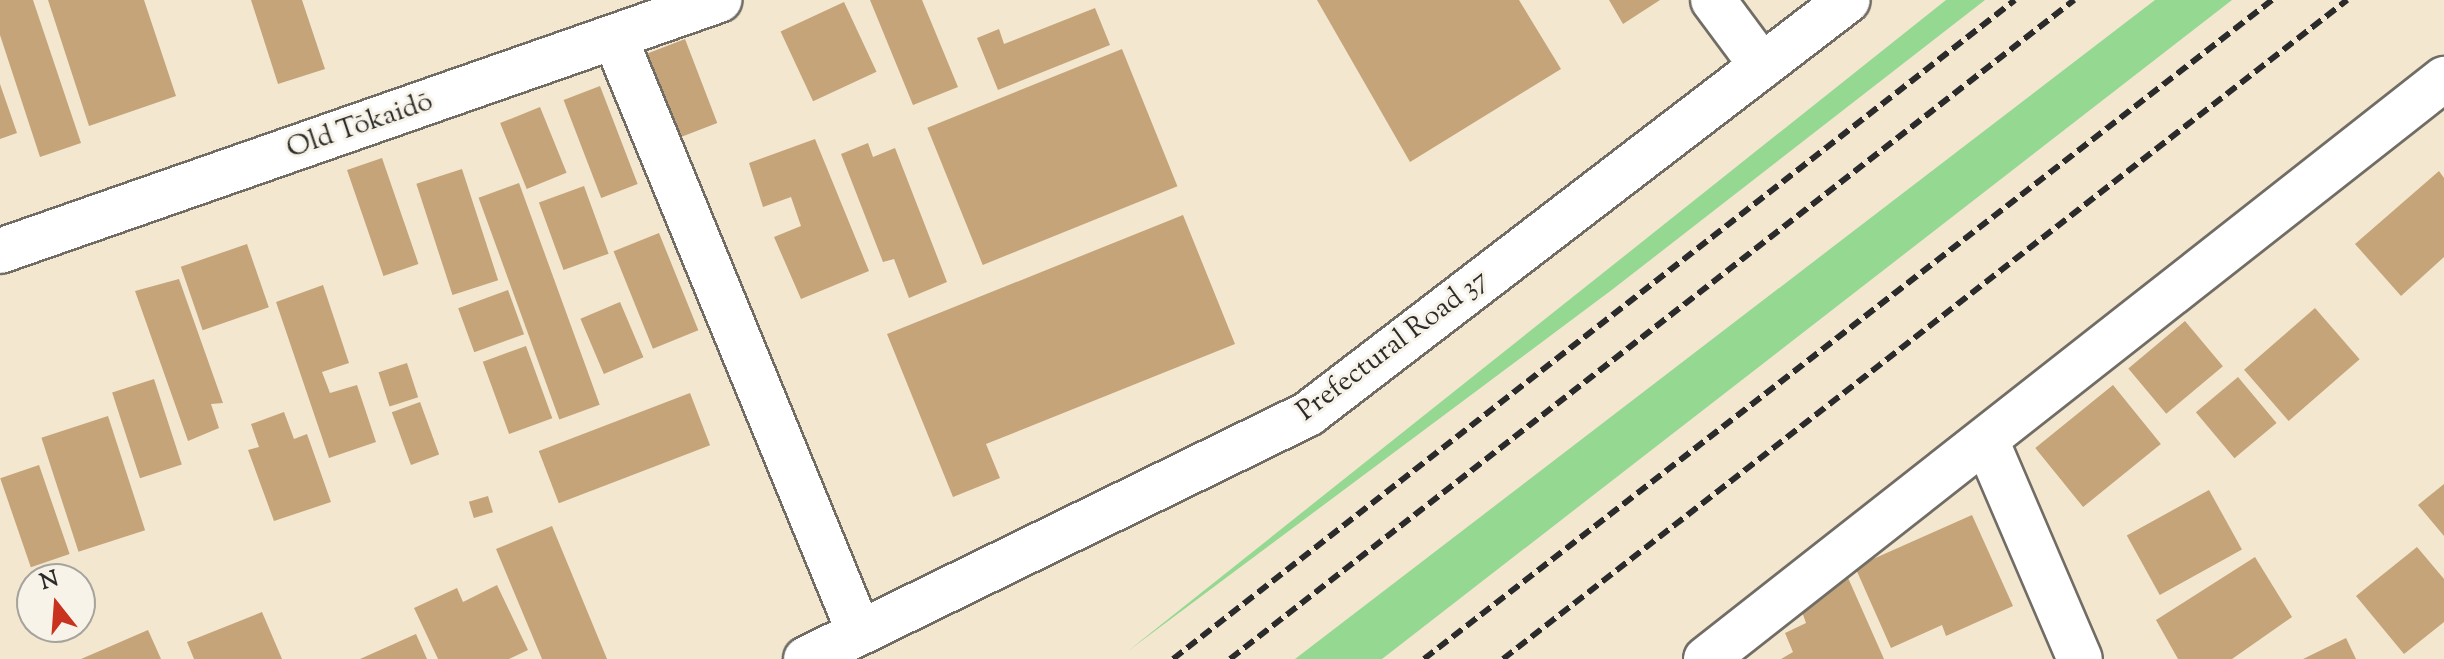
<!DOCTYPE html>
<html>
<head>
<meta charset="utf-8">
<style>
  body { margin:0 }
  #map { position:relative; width:2444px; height:659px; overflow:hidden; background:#f3e7d0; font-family:"Sorts Mill Goudy",serif }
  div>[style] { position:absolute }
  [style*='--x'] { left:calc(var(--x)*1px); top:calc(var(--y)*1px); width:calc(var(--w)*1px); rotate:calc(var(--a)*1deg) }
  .green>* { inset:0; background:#94d891 }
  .building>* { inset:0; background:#c4a478; transform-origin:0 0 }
  .roads { filter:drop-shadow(2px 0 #716d65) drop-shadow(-2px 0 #716d65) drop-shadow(0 2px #716d65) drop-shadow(0 -2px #716d65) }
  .street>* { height:44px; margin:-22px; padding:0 22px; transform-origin:22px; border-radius:22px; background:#fff }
  .primary>* { height:44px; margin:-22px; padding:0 22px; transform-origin:22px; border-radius:22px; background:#fff }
  .rail>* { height:6px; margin-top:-3px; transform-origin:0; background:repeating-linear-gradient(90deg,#2b2b2b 0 12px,transparent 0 18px) }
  span { translate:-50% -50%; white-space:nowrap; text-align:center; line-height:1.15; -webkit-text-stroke:6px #f7f3e8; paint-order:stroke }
  .street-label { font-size:28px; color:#2b2b2b }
  .north { position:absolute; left:16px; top:563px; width:80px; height:80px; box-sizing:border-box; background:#f7f3e8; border:2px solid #a5a39c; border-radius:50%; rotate:343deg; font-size:22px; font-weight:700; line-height:32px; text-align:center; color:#2b2b2b }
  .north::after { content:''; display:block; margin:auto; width:28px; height:36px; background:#c8321e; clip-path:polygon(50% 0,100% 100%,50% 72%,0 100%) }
</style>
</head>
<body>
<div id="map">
  <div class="green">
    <i style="clip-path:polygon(1946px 0,1985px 0,1613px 289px,1128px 651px)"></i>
    <i style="clip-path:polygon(2155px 0,2232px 0,1382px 659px,1295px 659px)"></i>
  </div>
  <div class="building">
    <i style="clip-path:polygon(0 0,33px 0,81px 143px,40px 157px,0 35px)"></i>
    <i style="clip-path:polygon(48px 0,144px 0,176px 96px,89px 126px)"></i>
    <i style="clip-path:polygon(251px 0,302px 0,325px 69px,278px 84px)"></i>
    <i style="clip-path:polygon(870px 0,922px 0,958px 87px,913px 105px)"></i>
    <i style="clip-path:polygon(1317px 0,1519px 0,1561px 69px,1410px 162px)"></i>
    <i style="clip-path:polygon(1609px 0,1660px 0,1623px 24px)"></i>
    <i style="left:844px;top:2px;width:77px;height:70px;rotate:65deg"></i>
    <i style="clip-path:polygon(1095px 8px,1110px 45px,998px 90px,977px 38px,999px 29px,1004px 44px)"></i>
    <i style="left:685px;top:39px;width:90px;height:50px;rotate:69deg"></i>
    <i style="left:1122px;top:49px;width:148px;height:210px;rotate:68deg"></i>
    <i style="clip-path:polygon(0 84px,17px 133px,0 139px)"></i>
    <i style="left:600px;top:86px;width:105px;height:39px;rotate:69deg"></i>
    <i style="left:540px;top:107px;width:71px;height:43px;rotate:68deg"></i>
    <i style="clip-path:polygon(815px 139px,869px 271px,801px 299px,774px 237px,801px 226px,791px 197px,763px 207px,749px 163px)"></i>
    <i style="clip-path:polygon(868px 143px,873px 157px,895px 148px,947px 282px,909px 298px,894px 259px,883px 262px,841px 154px)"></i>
    <i style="left:382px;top:158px;width:112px;height:37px;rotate:71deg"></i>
    <i style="left:462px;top:169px;width:117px;height:48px;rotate:72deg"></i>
    <i style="clip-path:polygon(2439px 171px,2444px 178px,2444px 257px,2401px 296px,2355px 244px)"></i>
    <i style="left:519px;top:183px;width:236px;height:43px;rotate:70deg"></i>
    <i style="left:584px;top:186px;width:72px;height:48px;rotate:70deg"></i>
    <i style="clip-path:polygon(1183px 215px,1235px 344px,986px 444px,1000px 478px,953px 497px,887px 334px)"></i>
    <i style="left:659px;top:233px;width:105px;height:49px;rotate:68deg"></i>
    <i style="left:247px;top:244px;width:67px;height:70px;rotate:71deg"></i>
    <i style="clip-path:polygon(179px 279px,223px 403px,211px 404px,219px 428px,188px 441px,135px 291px)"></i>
    <i style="clip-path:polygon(323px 285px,349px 363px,322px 372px,330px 393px,357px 385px,376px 442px,329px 458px,276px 302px)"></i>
    <i style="left:508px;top:290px;width:47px;height:53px;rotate:70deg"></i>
    <i style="left:620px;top:302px;width:60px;height:43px;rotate:67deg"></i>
    <i style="left:2315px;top:308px;width:68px;height:94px;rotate:49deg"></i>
    <i style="left:2185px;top:321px;width:59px;height:74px;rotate:50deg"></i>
    <i style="left:526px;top:346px;width:77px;height:46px;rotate:70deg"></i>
    <i style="left:407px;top:363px;width:36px;height:30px;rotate:72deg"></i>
    <i style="left:2238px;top:377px;width:60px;height:55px;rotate:50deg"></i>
    <i style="left:154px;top:379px;width:90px;height:44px;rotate:72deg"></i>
    <i style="left:2113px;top:385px;width:76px;height:100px;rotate:51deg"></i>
    <i style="left:690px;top:393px;width:56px;height:162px;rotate:69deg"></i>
    <i style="left:420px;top:402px;width:56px;height:30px;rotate:70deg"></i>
    <i style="clip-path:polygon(284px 412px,294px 439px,307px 434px,331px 502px,274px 521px,248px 450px,259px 447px,251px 424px)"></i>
    <i style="left:108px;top:416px;width:120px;height:70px;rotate:72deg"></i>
    <i style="left:39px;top:465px;width:94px;height:41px;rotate:71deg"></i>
    <i style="clip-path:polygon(2444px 484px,2444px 536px,2418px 505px)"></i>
    <i style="left:2209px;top:490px;width:68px;height:94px;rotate:61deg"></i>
    <i style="left:488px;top:496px;width:17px;height:20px;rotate:73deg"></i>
    <i style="clip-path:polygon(1972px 515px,2013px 606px,1946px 636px,1942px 625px,1891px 648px,1855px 567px)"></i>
    <i style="clip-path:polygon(552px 526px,607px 659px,542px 659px,496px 549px)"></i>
    <i style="clip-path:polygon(2417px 547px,2444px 579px,2444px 622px,2404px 654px,2356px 596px)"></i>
    <i style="clip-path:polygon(2255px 557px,2292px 617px,2232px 659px,2178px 659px,2156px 620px)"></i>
    <i style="clip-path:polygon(1845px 571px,1884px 659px,1781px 659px,1793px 652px,1785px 633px,1806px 623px,1801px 609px,1818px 599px,1812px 586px)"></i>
    <i style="clip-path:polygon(497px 585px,528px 650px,509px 659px,438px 659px,414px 608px,457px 588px,463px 602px)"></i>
    <i style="clip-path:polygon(262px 612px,282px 659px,194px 659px,187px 642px)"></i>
    <i style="clip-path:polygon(148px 630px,161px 659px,81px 659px)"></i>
    <i style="clip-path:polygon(416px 634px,427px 659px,360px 659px)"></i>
    <i style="clip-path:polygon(2346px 638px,2356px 659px,2303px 659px)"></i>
  </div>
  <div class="roads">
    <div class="street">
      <i style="--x:1713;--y:0;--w:82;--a:53.4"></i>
      <i style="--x:615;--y:38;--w:642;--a:67.67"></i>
      <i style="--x:0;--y:251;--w:762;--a:-19.24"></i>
      <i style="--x:1986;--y:440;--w:238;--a:66.8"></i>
      <i style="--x:1706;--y:659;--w:939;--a:-38.16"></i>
    </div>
    <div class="primary">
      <i style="--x:806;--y:659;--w:559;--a:-26.01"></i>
      <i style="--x:1308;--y:414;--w:680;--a:-37.48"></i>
    </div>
  </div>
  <div class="rail">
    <i style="--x:1173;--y:659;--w:1069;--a:-38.05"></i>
    <i style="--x:1230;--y:659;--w:1071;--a:-37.98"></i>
    <i style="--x:1424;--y:659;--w:1074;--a:-37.85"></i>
    <i style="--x:1503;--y:659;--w:1071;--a:-37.98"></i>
  </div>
  <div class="street-label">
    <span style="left:360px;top:126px;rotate:-19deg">Old Tōkaidō</span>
    <span style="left:1393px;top:346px;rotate:-37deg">Prefectural Road 37</span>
  </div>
  <div class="north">N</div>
</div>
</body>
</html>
